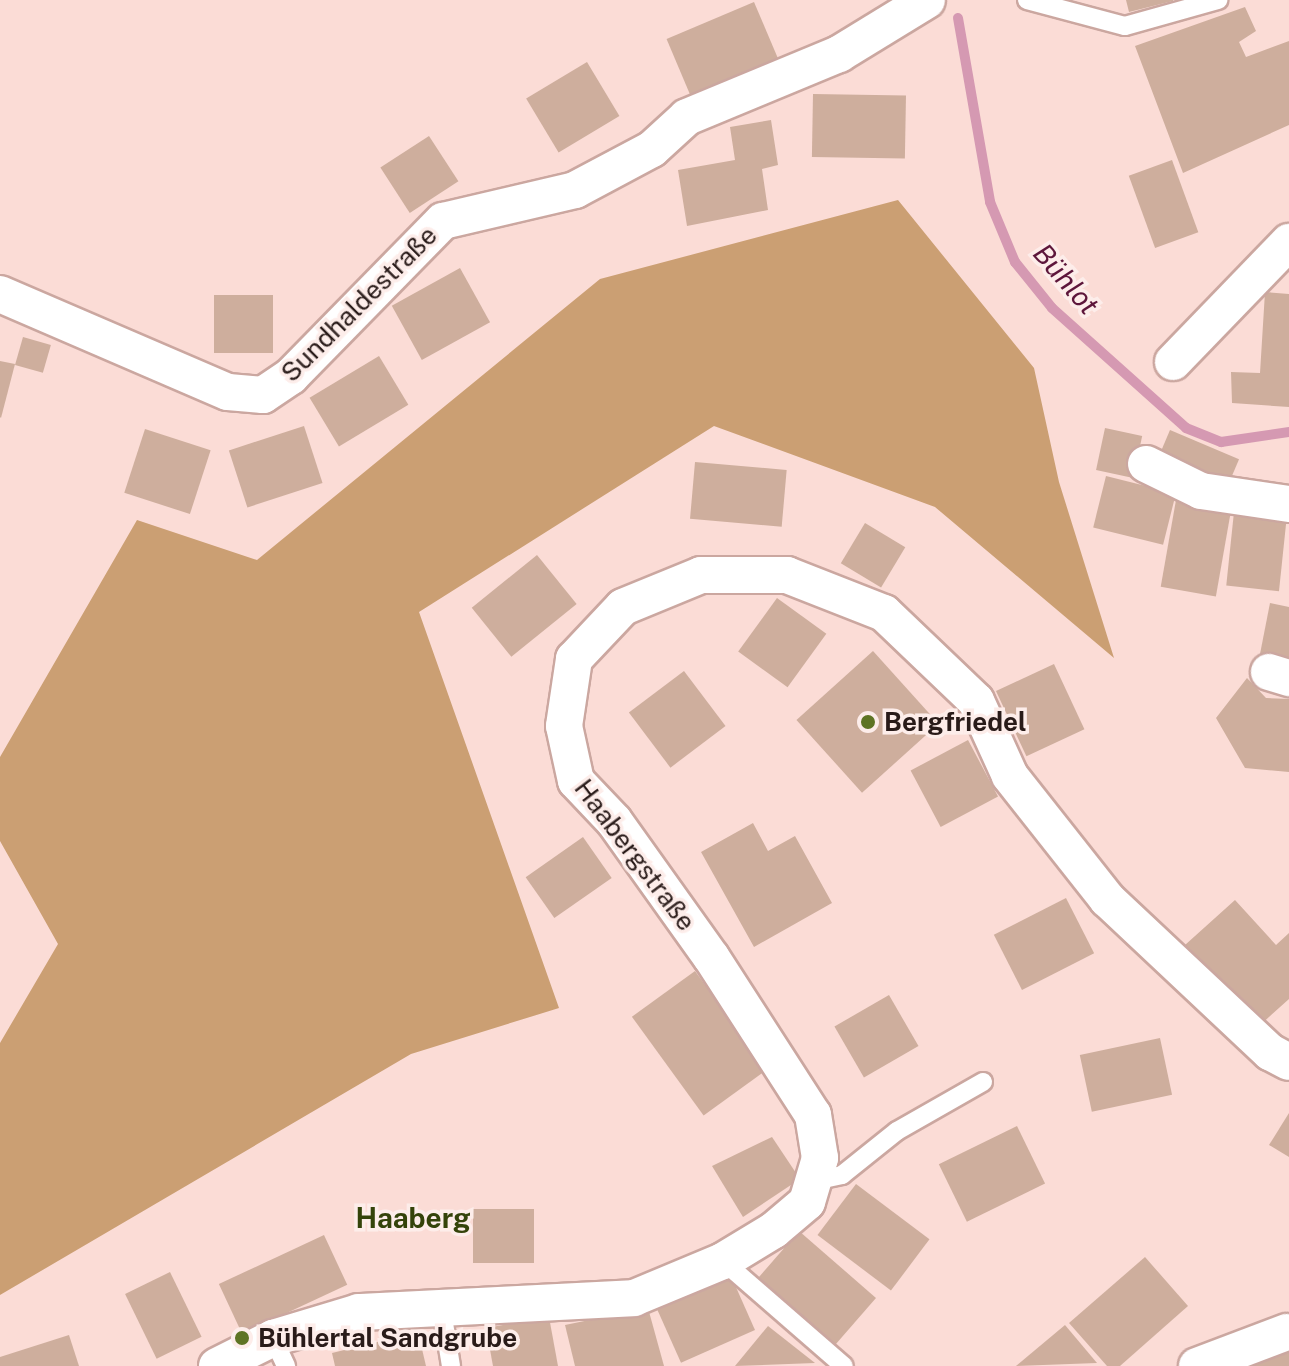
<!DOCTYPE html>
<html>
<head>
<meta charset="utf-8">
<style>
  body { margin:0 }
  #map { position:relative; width:1289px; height:1366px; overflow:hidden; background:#fbdcd6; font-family:"Public Sans",sans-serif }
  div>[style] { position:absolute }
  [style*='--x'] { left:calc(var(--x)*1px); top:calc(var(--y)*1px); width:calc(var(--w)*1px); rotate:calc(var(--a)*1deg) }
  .forest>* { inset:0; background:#cb9f73 }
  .stream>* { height:10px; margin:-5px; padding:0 5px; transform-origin:5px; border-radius:5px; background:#d599b2 }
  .building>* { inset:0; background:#ceae9d; transform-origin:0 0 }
  .roads { filter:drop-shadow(2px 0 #cba7a0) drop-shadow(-2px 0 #cba7a0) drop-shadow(0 2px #cba7a0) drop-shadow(0 -2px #cba7a0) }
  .service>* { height:18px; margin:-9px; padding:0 9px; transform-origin:9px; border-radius:9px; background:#fff }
  .minor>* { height:36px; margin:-18px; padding:0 18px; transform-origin:18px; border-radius:18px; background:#fff }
  .dots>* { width:22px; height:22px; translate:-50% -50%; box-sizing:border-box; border:4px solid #fdedea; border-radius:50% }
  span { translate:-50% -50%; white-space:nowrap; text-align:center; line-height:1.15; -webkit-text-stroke:7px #fdedea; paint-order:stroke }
  .street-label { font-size:26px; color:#291b19 }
  .poi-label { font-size:26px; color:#291b19; font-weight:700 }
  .left { translate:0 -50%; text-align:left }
  .water-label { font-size:28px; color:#5d163b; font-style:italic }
  .neighbourhood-label { font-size:28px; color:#34430a; font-weight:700 }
</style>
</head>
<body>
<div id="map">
  <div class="forest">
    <i style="clip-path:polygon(898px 200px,1034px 368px,1059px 482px,1114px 658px,935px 507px,714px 426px,419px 612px,559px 1008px,411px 1054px,0 1295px,0 1043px,58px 944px,0 841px,0 757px,137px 520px,257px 560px,600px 279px)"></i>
  </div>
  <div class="stream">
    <i style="--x:958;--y:18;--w:187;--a:80.1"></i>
    <i style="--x:990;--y:202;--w:65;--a:67.4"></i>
    <i style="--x:1015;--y:262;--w:59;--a:51.2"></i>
    <i style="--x:1052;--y:308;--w:180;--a:41.8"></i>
    <i style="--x:1186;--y:428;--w:38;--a:22"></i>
    <i style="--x:1221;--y:442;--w:69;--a:-8.4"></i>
  </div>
  <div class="building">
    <i style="clip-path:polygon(1126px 0,1173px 0,1173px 1px,1129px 12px)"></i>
    <i style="left:754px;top:2px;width:69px;height:95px;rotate:67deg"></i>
    <i style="clip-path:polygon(1245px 7px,1256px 31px,1239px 42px,1246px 57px,1289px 41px,1289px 125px,1183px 173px,1135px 46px)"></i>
    <i style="left:587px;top:62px;width:63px;height:71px;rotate:59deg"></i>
    <i style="left:813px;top:94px;width:93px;height:63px;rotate:1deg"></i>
    <i style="clip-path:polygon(771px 120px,778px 165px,762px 169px,768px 210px,687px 226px,678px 170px,735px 160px,730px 127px)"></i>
    <i style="left:429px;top:136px;width:54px;height:58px;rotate:57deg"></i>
    <i style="left:1172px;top:160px;width:77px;height:46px;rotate:70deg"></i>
    <i style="left:460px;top:268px;width:62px;height:78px;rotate:61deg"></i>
    <i style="clip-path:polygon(1265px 292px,1289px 294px,1289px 407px,1232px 403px,1231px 372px,1260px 373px)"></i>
    <i style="left:273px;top:295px;width:58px;height:59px;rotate:90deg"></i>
    <i style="left:23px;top:337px;width:29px;height:29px;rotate:16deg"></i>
    <i style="left:379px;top:356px;width:57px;height:81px;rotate:59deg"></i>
    <i style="clip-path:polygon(0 361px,15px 364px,1px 418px,0 417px)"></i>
    <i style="left:304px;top:426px;width:60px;height:79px;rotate:72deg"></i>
    <i style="left:1105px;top:428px;width:38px;height:43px;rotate:12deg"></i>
    <i style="left:145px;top:429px;width:69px;height:67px;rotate:18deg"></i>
    <i style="left:1170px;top:430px;width:75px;height:32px;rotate:23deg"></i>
    <i style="left:695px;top:462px;width:92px;height:57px;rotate:5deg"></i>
    <i style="left:1106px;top:476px;width:72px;height:53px;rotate:14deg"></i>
    <i style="left:1176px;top:500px;width:56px;height:88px;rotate:10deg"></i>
    <i style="left:1234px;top:512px;width:53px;height:74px;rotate:6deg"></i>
    <i style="left:865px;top:523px;width:47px;height:47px;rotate:31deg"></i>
    <i style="left:537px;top:555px;width:63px;height:84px;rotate:51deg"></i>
    <i style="left:777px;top:598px;width:61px;height:66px;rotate:36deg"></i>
    <i style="clip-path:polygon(1270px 603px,1289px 607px,1289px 659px,1260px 654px)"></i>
    <i style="left:873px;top:651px;width:98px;height:103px;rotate:48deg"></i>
    <i style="left:1054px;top:664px;width:72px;height:64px;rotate:65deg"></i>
    <i style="left:684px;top:671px;width:69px;height:69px;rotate:53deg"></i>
    <i style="clip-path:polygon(1247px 678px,1266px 698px,1289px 699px,1289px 772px,1245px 768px,1216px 718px)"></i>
    <i style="left:968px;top:740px;width:64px;height:65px;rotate:62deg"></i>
    <i style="clip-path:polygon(753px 823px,768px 851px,795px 836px,832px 903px,754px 947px,701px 852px)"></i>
    <i style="left:583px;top:837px;width:50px;height:70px;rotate:55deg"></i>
    <i style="left:1066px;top:898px;width:62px;height:81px;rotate:63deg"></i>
    <i style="clip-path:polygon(1235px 900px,1276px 945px,1289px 933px,1289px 999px,1259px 1026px,1185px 945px)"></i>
    <i style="left:695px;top:971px;width:122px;height:78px;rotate:54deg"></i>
    <i style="left:889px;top:995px;width:59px;height:63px;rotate:60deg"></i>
    <i style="left:1160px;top:1038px;width:58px;height:82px;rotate:78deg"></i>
    <i style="clip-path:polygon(1289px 1113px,1289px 1157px,1269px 1145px)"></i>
    <i style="left:1017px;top:1126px;width:64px;height:87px;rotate:64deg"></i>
    <i style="clip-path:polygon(772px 1137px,800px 1179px,743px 1217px,712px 1166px)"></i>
    <i style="left:856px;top:1184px;width:92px;height:64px;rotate:37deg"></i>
    <i style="left:473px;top:1209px;width:61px;height:54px"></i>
    <i style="left:799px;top:1231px;width:102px;height:68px;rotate:41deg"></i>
    <i style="left:324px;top:1235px;width:55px;height:116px;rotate:65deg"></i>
    <i style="clip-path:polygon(1145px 1257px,1188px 1306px,1120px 1366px,1107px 1366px,1069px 1323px)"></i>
    <i style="left:170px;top:1272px;width:72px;height:50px;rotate:64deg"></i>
    <i style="left:731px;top:1276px;width:59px;height:81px;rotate:66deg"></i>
    <i style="clip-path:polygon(648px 1308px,664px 1366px,575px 1366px,565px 1325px)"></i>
    <i style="clip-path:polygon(549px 1317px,558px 1366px,493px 1366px,486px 1328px)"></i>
    <i style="clip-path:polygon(1065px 1325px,1097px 1363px,1016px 1366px)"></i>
    <i style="clip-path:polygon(768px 1326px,815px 1363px,735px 1366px)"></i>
    <i style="clip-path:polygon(418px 1332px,426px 1366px,335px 1366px,332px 1353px)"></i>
    <i style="clip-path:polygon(69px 1335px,79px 1366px,0 1366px,0 1357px)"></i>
    <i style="clip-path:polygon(1289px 1353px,1289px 1366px,1240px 1366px,1284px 1353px)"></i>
  </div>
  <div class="roads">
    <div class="service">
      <i style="--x:1027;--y:0;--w:101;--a:14.9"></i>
      <i style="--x:1125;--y:26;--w:97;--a:-15.6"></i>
      <i style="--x:814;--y:1181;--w:29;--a:-12"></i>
      <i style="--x:842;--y:1175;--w:70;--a:-38.7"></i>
      <i style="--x:897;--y:1131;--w:99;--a:-29.7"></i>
      <i style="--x:723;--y:1261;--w:160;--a:41"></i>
      <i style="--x:441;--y:1305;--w:62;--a:80.7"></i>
      <i style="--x:273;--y:1338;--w:31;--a:65"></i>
    </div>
    <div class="minor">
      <i style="--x:0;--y:294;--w:248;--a:23.3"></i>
      <i style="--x:228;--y:392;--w:35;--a:5"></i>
      <i style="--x:263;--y:395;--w:34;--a:-34"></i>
      <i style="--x:291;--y:376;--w:217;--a:-45.6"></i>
      <i style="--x:443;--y:221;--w:136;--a:-13.2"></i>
      <i style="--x:575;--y:190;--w:87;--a:-28"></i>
      <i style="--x:652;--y:149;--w:47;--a:-42.4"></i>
      <i style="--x:687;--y:117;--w:165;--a:-22.5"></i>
      <i style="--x:839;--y:54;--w:103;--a:-31.5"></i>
      <i style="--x:1173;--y:362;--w:167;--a:-46"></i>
      <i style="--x:1146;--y:464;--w:61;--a:26.1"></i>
      <i style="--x:1201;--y:491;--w:89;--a:8.4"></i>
      <i style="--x:1269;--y:672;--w:21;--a:17"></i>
      <i style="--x:217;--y:1366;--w:63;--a:-26.6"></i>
      <i style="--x:273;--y:1338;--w:90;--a:-16.8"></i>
      <i style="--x:359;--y:1312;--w:275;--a:-2.9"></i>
      <i style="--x:634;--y:1298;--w:96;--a:-22.6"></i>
      <i style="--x:723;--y:1261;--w:60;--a:-31.3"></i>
      <i style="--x:774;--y:1230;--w:43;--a:-40.3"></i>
      <i style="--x:807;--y:1202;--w:46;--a:-73.5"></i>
      <i style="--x:820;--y:1158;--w:44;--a:-99.2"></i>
      <i style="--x:813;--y:1115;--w:188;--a:-122.8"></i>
      <i style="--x:711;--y:957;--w:167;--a:-125.5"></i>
      <i style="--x:614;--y:821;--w:55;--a:-133.5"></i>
      <i style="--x:576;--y:781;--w:56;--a:-102.3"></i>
      <i style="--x:564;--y:726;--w:68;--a:-81.5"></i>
      <i style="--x:574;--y:659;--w:71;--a:-46.7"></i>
      <i style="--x:623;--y:607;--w:84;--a:-22.3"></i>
      <i style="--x:701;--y:575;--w:86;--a:0"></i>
      <i style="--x:787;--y:575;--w:104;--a:21.4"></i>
      <i style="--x:884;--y:613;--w:127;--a:43.7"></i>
      <i style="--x:976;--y:701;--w:82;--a:65.6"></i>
      <i style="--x:1010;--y:776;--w:157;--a:51.7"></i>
      <i style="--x:1107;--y:899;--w:224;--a:43.2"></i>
      <i style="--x:1270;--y:1052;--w:21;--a:28"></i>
      <i style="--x:1197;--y:1366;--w:96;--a:-20.7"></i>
    </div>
  </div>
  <div class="dots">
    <i style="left:868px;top:722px;background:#5e7424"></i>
    <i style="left:242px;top:1338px;background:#5e7424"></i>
  </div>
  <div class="street-label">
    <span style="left:359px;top:304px;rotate:-45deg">Sundhaldestraße</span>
    <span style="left:635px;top:855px;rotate:53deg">Haabergstraße</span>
  </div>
  <div class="poi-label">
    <span class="left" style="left:884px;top:722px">Bergfriedel</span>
    <span class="left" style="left:258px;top:1338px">Bühlertal Sandgrube</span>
  </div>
  <div class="water-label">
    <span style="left:1066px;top:279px;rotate:49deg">Bühlot</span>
  </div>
  <div class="neighbourhood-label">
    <span style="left:413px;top:1218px">Haaberg</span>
  </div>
</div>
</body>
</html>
